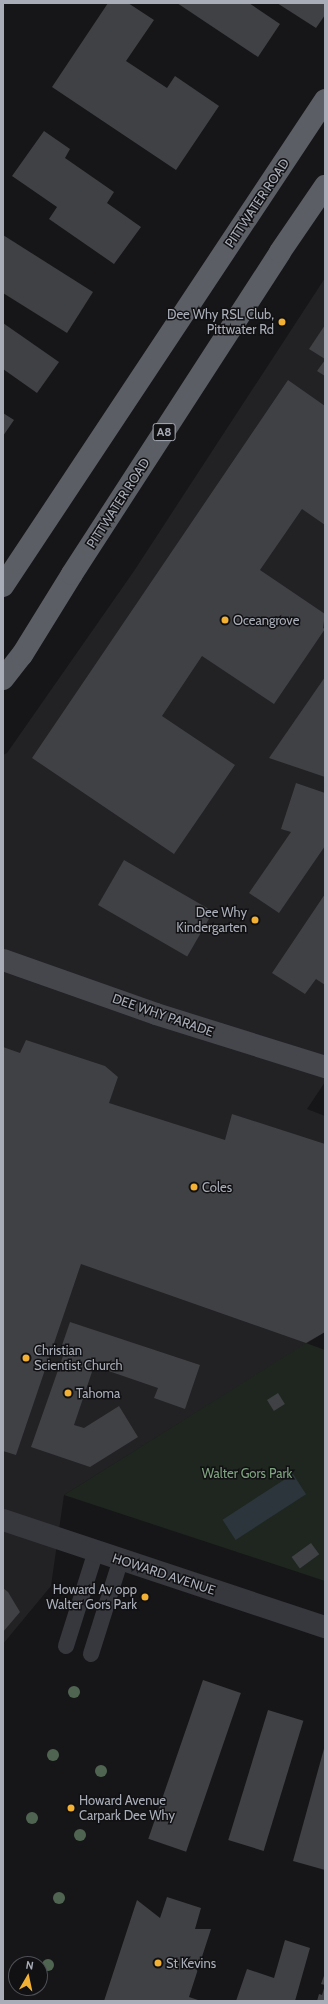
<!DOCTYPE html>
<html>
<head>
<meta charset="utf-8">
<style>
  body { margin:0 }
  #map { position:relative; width:328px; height:2004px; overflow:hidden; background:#161618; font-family:Cabin,sans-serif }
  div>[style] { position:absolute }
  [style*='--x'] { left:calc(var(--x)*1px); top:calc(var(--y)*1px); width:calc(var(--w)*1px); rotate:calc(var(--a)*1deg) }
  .built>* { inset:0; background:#222225 }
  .green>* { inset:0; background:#1e261f }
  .water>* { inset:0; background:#2c353c; transform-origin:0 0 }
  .building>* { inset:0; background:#404145; transform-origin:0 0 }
  .service>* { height:16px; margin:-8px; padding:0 8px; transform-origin:8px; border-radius:8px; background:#37383d }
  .minor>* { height:22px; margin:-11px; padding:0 11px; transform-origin:11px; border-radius:11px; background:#37383d }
  .secondary>* { height:22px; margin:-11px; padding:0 11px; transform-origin:11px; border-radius:11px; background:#45474d }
  .trunk>* { height:22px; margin:-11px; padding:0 11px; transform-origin:11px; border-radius:11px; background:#5b5e65 }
  .trees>* { width:12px; height:12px; margin:-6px; border-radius:50%; background:#506452 }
  .dots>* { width:11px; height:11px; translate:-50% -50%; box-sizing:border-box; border:2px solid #111113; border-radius:50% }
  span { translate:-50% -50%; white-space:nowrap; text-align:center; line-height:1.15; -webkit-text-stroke:3px #111113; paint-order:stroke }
  .shield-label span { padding:1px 3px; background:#111113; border:1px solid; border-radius:3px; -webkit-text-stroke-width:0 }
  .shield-label { font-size:12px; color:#a8adb8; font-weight:700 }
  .street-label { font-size:13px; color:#a8adb8 }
  .poi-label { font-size:13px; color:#a8adb8 }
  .right { translate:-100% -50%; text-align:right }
  .left { translate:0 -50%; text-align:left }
  .park-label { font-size:13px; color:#7fa381 }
  .frame { position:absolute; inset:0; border:4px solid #a8adb8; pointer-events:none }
  .north { position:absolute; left:8px; top:1956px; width:40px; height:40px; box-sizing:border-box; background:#111113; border:1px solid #4d4f55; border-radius:50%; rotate:9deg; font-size:11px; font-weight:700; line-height:16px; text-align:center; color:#a8adb8 }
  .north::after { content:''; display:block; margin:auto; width:14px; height:18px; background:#f2b134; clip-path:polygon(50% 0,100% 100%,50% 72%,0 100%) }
</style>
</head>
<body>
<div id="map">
  <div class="built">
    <i style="clip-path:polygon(325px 278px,325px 1082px,307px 1109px,325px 1116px,325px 1332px,64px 1495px,51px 1586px,3px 1644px,3px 755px,7px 753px,134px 571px)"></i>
  </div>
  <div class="green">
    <i style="clip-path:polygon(306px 1343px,325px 1350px,325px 1581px,64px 1495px)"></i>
  </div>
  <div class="water">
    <i style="left:293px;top:1474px;width:24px;height:84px;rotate:57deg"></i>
  </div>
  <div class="building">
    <i style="clip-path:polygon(108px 3px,128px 3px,154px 20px,126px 61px,167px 88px,175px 76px,219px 106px,176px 170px,52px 87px)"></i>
    <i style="clip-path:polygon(177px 3px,249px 3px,280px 24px,258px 57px)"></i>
    <i style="clip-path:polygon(277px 3px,325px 3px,325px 15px,316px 28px)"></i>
    <i style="clip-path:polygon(44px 131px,70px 149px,65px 158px,114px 192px,107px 203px,141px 227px,114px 264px,49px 219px,57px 207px,12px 176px)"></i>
    <i style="clip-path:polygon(3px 235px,93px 292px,67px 333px,3px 293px)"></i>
    <i style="clip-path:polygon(3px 323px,59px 362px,37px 393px,3px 369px)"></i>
    <i style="clip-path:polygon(325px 325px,325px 359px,309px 349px)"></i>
    <i style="clip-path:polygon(325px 360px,325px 376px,317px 371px)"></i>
    <i style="clip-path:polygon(288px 380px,325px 406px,325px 525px,302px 509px,260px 570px,325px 614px,323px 628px,325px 629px,274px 704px,202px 656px,162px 716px,235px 765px,174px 854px,32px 758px)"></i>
    <i style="clip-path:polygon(3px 413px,14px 420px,3px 436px)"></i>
    <i style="clip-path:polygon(325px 677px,325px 777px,269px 758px)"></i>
    <i style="clip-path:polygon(296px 783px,325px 793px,325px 846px,279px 913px,249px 893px,291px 832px,281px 829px)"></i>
    <i style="left:124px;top:860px;width:103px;height:52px;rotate:30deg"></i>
    <i style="clip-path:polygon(325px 894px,325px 985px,316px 979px,305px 994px,272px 973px)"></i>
    <i style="clip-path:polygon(26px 1040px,105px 1066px,118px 1077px,109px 1103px,225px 1140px,232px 1114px,325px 1144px,325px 1332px,306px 1343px,81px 1264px,16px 1455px,3px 1451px,3px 1047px,20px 1053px)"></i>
    <i style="clip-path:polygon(70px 1322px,200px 1365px,185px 1409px,154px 1398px,158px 1388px,94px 1366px,74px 1425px,84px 1428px,119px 1406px,138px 1437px,90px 1467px,31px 1447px,63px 1356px,59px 1354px)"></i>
    <i style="left:278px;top:1393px;width:13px;height:13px;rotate:58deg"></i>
    <i style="left:311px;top:1543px;width:14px;height:24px;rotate:54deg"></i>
    <i style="clip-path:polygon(3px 1588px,8px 1592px,20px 1612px,3px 1632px)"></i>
    <i style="left:203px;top:1680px;width:40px;height:168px;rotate:19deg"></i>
    <i style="left:268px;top:1710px;width:37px;height:136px;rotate:17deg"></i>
    <i style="clip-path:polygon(325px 1745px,325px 1870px,293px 1861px)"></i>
    <i style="clip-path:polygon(167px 1897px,201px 1908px,195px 1929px,211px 1929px,189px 1997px,201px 2001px,104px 2001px,137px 1900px,160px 1918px)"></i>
    <i style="clip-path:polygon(285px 1940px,310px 1948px,295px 2001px,236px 2001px,247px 1969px,274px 1978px)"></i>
    <i style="clip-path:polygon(325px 1973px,325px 1985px,321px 1984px)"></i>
    <i style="clip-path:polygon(325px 1985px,325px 2001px,317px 2001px,319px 1994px,322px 1995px)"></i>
  </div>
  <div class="service">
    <i style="--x:66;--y:1646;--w:100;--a:-72.5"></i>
    <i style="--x:91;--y:1654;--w:100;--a:-72.5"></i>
  </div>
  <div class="minor">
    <i style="--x:3;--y:1520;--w:339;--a:18.4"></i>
  </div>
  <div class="secondary">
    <i style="--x:3;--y:960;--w:162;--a:19.4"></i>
    <i style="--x:156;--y:1014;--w:177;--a:17.4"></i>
  </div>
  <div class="trunk">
    <i style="--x:3;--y:586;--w:583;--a:-56.47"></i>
    <i style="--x:3;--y:679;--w:31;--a:-52"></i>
    <i style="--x:22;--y:655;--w:95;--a:-58.3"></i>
    <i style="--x:72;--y:574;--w:383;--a:-57.1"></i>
    <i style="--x:280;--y:252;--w:80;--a:-55.7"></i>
  </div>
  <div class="trees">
    <i style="left:74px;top:1692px"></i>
    <i style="left:53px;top:1755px"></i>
    <i style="left:101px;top:1771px"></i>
    <i style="left:32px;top:1818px"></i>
    <i style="left:80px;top:1835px"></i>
    <i style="left:59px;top:1898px"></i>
    <i style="left:48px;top:1965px"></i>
  </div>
  <div class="dots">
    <i style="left:282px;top:322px;background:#f2b134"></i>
    <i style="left:225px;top:620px;background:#f2b134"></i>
    <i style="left:255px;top:920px;background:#f2b134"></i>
    <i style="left:194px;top:1187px;background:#f2b134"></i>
    <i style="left:26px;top:1358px;background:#f2b134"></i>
    <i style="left:68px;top:1393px;background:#f2b134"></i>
    <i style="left:145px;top:1597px;background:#f2b134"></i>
    <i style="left:71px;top:1808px;background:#f2b134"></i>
    <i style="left:158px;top:1963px;background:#f2b134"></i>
  </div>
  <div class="shield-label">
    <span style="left:164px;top:432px">A8</span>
  </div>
  <div class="street-label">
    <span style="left:257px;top:203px;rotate:-56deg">PITTWATER ROAD</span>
    <span style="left:118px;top:503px;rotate:-57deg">PITTWATER ROAD</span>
    <span style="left:163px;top:1015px;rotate:19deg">DEE WHY PARADE</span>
    <span style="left:164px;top:1574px;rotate:18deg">HOWARD AVENUE</span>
  </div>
  <div class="poi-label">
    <span class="right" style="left:274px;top:322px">Dee Why RSL Club,<br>Pittwater Rd</span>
    <span class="left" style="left:233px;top:620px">Oceangrove</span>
    <span class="right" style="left:247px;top:920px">Dee Why<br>Kindergarten</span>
    <span class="left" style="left:202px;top:1187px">Coles</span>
    <span class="left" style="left:34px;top:1358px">Christian<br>Scientist Church</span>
    <span class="left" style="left:76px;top:1393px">Tahoma</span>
    <span class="right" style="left:137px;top:1597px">Howard Av opp<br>Walter Gors Park</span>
    <span class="left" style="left:79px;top:1808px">Howard Avenue<br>Carpark Dee Why</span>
    <span class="left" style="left:166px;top:1963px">St Kevins</span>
  </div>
  <div class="park-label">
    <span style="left:247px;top:1473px">Walter Gors Park</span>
  </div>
  <div class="frame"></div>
  <div class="north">N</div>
</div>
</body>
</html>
